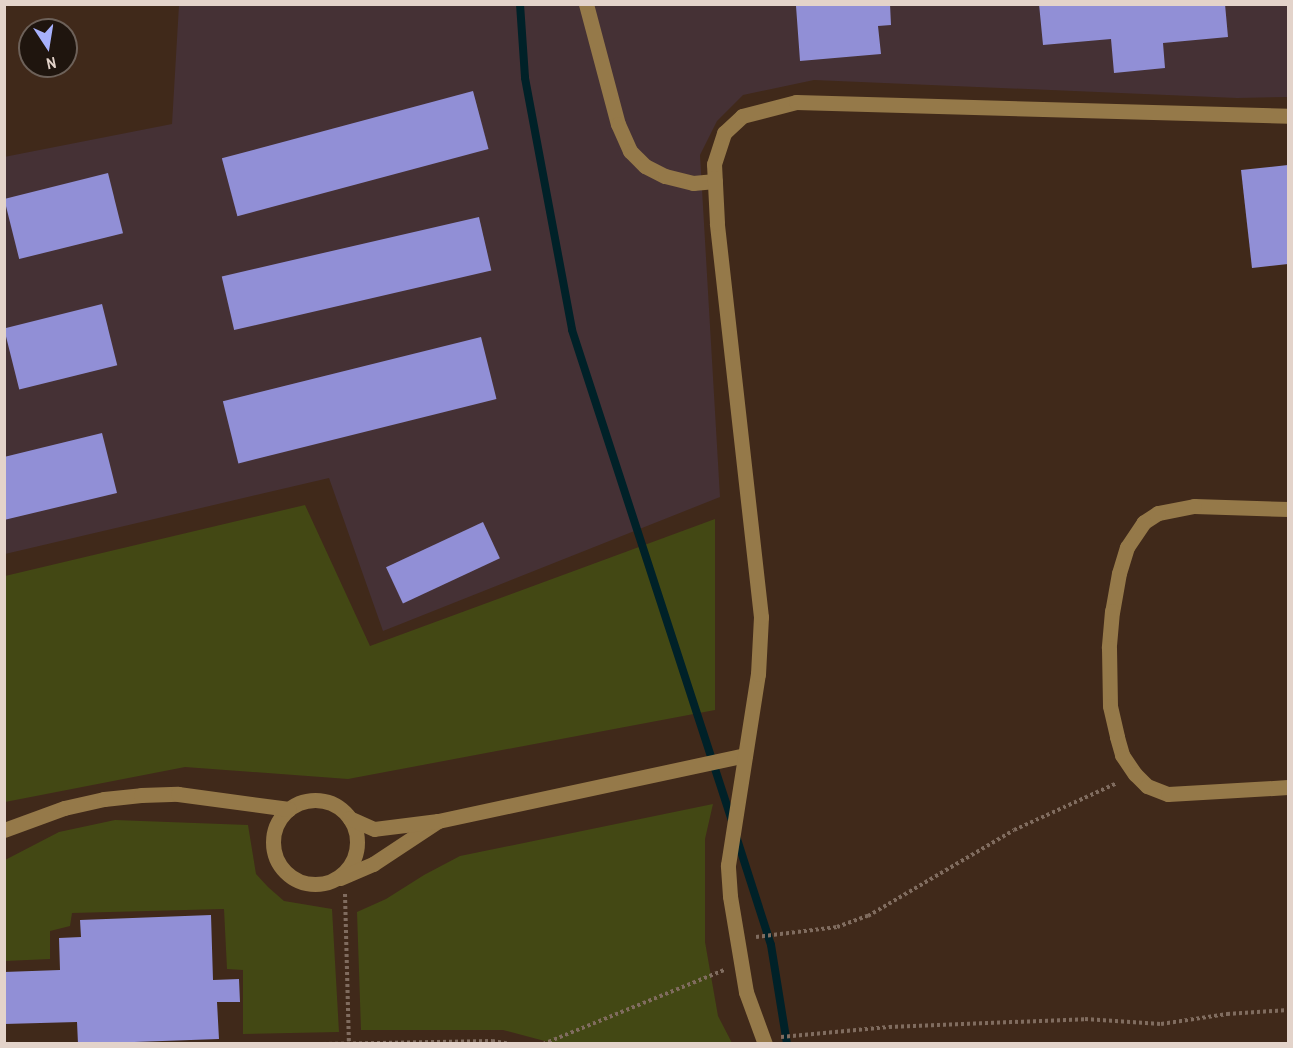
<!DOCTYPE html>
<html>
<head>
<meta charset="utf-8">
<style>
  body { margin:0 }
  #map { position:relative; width:1293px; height:1048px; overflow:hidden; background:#40291a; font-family:"Archivo Narrow",sans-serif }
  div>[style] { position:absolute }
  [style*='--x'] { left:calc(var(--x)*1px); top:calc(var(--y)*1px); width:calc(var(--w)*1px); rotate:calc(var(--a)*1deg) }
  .industrial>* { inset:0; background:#453135 }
  .green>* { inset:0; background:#434814 }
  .stream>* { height:8px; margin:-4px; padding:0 4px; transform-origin:4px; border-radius:4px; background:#002128 }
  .building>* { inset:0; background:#918fd6; transform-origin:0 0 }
  .path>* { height:4px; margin-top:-2px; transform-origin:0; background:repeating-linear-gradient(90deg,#806c5f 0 3px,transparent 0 6px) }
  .minor>* { height:15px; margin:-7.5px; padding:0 7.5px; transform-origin:7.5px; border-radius:7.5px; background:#957949 }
  .minor>.ring { margin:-7.5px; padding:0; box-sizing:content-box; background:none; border:15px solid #957949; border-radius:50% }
  span { translate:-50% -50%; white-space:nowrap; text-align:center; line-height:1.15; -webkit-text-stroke:6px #1f150e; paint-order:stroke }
  .frame { position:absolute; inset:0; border:6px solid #e3d3ca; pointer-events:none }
  .north { position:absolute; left:18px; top:18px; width:60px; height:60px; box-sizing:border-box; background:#1f150e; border:2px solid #6d6159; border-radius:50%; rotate:168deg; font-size:16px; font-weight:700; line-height:24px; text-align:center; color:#e3d3ca }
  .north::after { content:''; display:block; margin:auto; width:21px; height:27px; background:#a7b1fc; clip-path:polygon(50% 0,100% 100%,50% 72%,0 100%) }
</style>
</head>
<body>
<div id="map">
  <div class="industrial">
    <i style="clip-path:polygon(179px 5px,1288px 5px,1288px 97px,1237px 98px,814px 80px,743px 95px,717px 121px,700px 155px,720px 497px,383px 631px,329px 478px,5px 554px,4px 157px,172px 124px)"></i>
  </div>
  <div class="green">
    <i style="clip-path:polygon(305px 505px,370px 646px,715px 519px,715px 710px,348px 779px,185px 767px,5px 802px,5px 576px)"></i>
    <i style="clip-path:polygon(713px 804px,705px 839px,705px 942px,718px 1016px,732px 1043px,556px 1044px,503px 1030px,361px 1030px,357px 912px,386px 899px,424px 875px,460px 856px)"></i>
    <i style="clip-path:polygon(115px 820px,248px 825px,256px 874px,268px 887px,284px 901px,332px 909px,339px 1032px,243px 1034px,243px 970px,227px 969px,224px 909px,72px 913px,70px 926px,50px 931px,50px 959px,5px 961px,5px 860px,59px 832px)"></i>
  </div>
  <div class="stream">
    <i style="--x:520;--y:4;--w:74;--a:86.1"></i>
    <i style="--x:525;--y:78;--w:256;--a:79.4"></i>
    <i style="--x:572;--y:330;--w:516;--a:71.95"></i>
    <i style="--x:736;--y:836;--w:114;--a:72.2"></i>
    <i style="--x:771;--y:945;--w:100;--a:80.8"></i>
  </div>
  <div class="building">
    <i style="clip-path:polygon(821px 4px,890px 4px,891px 25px,878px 26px,881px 54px,800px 61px,796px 6px)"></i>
    <i style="clip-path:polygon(1039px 4px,1225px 4px,1228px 37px,1163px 43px,1165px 68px,1114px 73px,1111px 39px,1043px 45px)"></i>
    <i style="left:473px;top:91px;width:60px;height:260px;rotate:75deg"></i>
    <i style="clip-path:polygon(1288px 165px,1288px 264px,1252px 268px,1241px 170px)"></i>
    <i style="left:108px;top:173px;width:62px;height:107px;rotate:76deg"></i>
    <i style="left:479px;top:217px;width:55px;height:264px;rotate:77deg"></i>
    <i style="left:102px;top:304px;width:63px;height:101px;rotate:76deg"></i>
    <i style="left:481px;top:337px;width:64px;height:266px;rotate:76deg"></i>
    <i style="clip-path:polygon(102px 433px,117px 493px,4px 520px,4px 457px)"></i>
    <i style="left:483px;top:522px;width:40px;height:107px;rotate:65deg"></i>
    <i style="clip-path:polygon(211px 915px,213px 980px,239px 979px,240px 1002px,217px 1002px,219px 1039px,78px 1044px,77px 1022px,4px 1024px,4px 972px,60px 970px,59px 938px,81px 937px,80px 920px)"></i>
  </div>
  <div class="path">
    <i style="--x:345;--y:894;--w:149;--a:88.5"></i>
    <i style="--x:756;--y:937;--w:82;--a:-7"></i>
    <i style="--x:837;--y:927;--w:33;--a:-20"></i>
    <i style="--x:868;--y:916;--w:169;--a:-30.5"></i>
    <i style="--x:1014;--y:830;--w:113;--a:-24.5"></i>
    <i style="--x:781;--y:1037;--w:108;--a:-5.3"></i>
    <i style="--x:889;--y:1027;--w:196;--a:-2.3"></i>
    <i style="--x:1085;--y:1019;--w:76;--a:3.8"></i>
    <i style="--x:1161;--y:1024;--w:67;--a:-8.6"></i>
    <i style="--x:1227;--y:1014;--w:61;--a:-3.8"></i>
    <i style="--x:323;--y:1044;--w:169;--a:-1"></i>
    <i style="--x:492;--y:1041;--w:18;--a:9"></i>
    <i style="--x:543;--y:1044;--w:196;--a:-22.2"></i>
  </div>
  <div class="minor">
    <i style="--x:586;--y:4;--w:124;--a:75.1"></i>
    <i style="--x:618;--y:124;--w:30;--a:66"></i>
    <i style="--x:630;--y:151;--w:21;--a:45"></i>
    <i style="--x:645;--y:166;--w:22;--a:27"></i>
    <i style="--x:665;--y:176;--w:29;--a:14"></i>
    <i style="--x:693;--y:183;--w:22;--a:-5"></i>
    <i style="--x:1288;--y:509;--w:94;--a:-178.2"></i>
    <i style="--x:1194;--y:506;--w:37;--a:169"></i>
    <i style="--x:1158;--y:513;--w:17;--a:147"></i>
    <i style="--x:1144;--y:522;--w:30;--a:124"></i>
    <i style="--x:1127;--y:547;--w:27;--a:107"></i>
    <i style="--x:1119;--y:573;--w:39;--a:100"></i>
    <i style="--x:1112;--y:611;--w:37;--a:95"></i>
    <i style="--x:1109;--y:648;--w:58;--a:89"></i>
    <i style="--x:1110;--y:706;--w:32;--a:77"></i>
    <i style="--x:1117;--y:737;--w:19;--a:74"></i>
    <i style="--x:1122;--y:755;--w:23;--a:56"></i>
    <i style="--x:1135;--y:774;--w:17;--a:45"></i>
    <i style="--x:1147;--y:786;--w:22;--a:21"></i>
    <i style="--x:1168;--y:794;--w:120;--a:-3.3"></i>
    <i class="ring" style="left:273px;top:800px;width:69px;height:69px"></i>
    <i style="--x:438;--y:821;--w:314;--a:-12.1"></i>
    <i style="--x:4;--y:830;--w:64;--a:-20.1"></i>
    <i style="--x:64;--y:808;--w:41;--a:-12.7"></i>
    <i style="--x:104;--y:799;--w:37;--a:-6"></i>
    <i style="--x:141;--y:795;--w:37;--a:-2"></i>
    <i style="--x:178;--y:794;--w:112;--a:7.7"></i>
    <i style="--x:340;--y:878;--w:36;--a:-23"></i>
    <i style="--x:373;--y:864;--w:78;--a:-33.5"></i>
    <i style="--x:438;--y:821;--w:64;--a:172.9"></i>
    <i style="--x:374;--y:829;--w:27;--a:-156"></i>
    <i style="--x:765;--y:1044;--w:55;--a:-110.1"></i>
    <i style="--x:746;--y:992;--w:97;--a:-99.5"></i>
    <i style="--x:730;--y:896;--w:31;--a:-94"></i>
    <i style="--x:728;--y:865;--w:193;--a:-81.1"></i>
    <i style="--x:758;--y:674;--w:57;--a:-87"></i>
    <i style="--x:761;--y:617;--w:396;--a:-96.4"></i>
    <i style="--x:717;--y:223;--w:59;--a:-92.9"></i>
    <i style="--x:714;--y:164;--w:33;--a:-72"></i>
    <i style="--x:724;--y:133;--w:25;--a:-43"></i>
    <i style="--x:742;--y:116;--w:56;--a:-14.5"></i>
    <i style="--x:796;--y:102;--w:492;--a:1.6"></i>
  </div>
  <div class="frame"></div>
  <div class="north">N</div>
</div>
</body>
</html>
